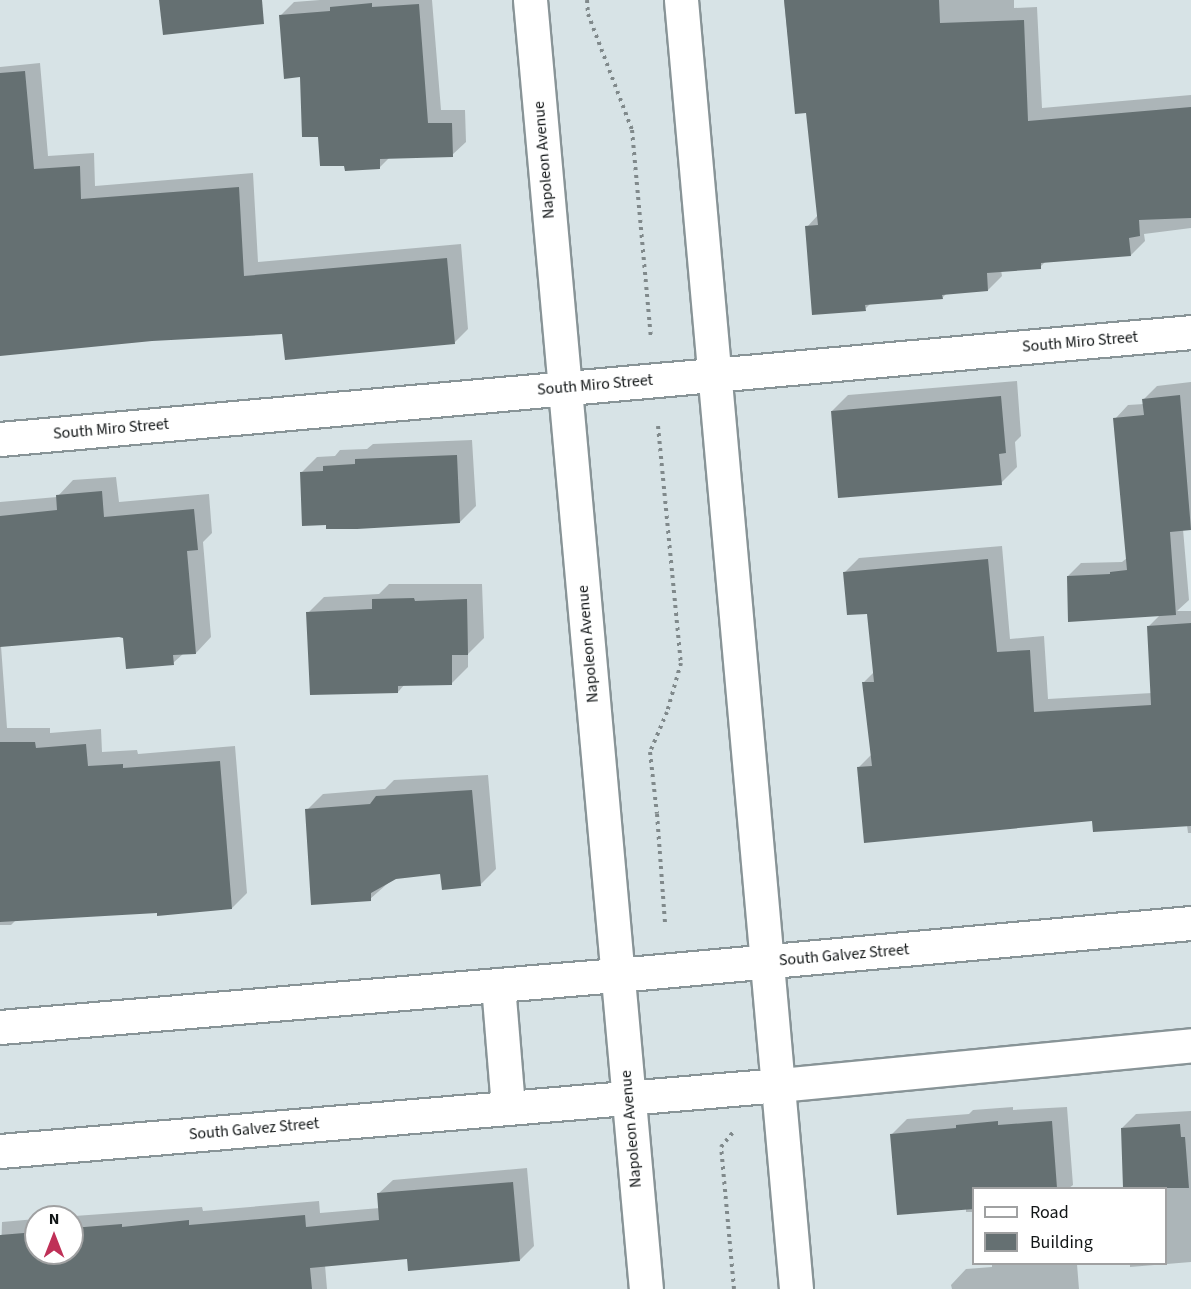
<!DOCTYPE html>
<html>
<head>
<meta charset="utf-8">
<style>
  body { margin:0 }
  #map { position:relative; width:1191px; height:1289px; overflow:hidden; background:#d7e3e6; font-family:"Source Sans 3",sans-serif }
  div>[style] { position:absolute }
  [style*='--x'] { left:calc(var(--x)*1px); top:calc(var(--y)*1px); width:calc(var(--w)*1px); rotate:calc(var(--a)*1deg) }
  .shadow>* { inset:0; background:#0003 }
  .building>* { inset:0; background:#657072 }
  .path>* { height:4px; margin-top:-2px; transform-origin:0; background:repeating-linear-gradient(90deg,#80898b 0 3px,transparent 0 7.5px) }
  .roads { filter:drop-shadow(2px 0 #889497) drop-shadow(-2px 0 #889497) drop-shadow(0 2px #889497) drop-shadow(0 -2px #889497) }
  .street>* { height:33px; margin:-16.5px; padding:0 16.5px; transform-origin:16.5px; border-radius:16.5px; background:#fff }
  .secondary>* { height:33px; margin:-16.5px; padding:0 16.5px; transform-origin:16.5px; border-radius:16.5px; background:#fff }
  span { translate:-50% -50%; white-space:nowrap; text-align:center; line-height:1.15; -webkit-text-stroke:4.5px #fff; paint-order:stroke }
  .street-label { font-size:16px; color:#111516 }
  .legend { position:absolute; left:972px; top:1187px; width:195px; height:78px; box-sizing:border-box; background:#fff; border:2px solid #a0a1a2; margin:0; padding:8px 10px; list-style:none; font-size:18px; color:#111516 }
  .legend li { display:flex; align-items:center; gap:12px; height:30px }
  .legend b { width:30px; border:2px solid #a0a1a2 }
  .north { position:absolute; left:24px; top:1205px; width:60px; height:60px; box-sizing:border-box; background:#fff; border:2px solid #a0a1a2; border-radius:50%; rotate:0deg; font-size:16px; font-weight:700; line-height:24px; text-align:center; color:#111516 }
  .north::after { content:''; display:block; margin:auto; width:21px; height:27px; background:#bf3057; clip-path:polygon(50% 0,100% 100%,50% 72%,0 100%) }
</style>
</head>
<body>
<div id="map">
  <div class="shadow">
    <i style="clip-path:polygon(320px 0,432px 0,441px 110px,465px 110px,466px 142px,452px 155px,390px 157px,379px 168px,346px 164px,320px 136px,280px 16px,294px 2px)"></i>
    <i style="clip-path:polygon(784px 0,1014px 0,1014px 8px,1037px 7px,1042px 108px,1191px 95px,1191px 228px,1144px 234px,1145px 241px,1131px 255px,1046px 261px,1040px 267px,1001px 270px,1002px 276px,988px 290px,947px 293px,942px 298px,871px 303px,865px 309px,807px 227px,818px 215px,807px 111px,796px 112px)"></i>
    <i style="clip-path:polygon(40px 63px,48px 156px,94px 153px,95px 186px,253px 173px,258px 262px,461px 244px,468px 329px,454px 343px,284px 332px,152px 340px,0 354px,0 67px)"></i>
    <i style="clip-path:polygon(1017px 381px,1021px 436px,1015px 442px,1017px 467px,1001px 483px,832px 411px,848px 395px)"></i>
    <i style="clip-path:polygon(1191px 382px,1191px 529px,1183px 529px,1189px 600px,1177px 611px,1191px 611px,1191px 833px,1188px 833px,1187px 825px,1093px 820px,858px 768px,872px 754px,863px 683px,874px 672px,869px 612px,845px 572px,859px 558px,1002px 546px,1010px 639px,1044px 636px,1048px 699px,1152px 693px,1149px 626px,1161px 614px,1068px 576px,1081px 563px,1122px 562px,1127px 558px,1115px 419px,1128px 405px,1144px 404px,1144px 399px,1157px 386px)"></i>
    <i style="clip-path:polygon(472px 440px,476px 506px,460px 522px,301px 473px,317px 457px,335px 456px,340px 450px,367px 449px,373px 444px)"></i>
    <i style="clip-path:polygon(116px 477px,119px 502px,209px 494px,212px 533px,203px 542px,211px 637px,196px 653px,184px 653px,173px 663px,119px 635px,1px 646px,7px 728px,50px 728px,50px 733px,101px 729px,102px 752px,137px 750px,138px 754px,235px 746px,247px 893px,232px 908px,16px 920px,11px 925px,0 925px,0 502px,57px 497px,73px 480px)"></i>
    <i style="clip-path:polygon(389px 584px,482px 584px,484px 638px,468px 654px,468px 667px,452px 683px,405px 684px,398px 692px,308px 613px,324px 597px,379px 594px)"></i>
    <i style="clip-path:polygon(488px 775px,496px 869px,480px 885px,442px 872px,395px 877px,370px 899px,307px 810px,323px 794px,385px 789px,394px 780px)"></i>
    <i style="clip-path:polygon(1013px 1107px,1013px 1110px,1067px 1107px,1073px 1185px,1069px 1188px,974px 1188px,974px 1212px,966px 1212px,966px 1208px,892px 1134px,907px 1119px,969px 1114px,973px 1110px)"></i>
    <i style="clip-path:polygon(1191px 1111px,1191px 1262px,1130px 1267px,1130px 1264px,1166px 1264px,1166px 1188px,1126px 1188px,1122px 1128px,1136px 1114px)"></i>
    <i style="clip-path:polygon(527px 1168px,534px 1246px,520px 1260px,409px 1257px,325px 1265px,327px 1289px,0 1289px,2px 1222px,36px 1219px,36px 1253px,72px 1253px,72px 1217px,60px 1217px,202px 1207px,203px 1211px,319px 1201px,320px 1213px,380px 1208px,378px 1194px,393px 1180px)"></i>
    <i style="clip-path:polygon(992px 1264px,1077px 1264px,1079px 1289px,952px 1289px,951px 1285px,966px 1269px,992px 1267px)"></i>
  </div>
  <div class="building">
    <i style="clip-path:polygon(159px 0,262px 0,264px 24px,163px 35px)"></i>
    <i style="clip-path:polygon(784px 0,939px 0,940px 23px,1024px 20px,1028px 121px,1191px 107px,1191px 218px,1139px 220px,1140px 236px,1129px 238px,1131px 256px,1041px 263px,1041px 269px,987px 273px,988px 291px,942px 295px,943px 299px,865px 305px,866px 311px,812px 315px,805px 226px,818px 225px,806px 113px,795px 114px)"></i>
    <i style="clip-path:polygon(372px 3px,372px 7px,419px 4px,428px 123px,452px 123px,453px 157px,380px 159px,380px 169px,345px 171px,344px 166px,320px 166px,318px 137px,302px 137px,300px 77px,284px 79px,279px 15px,330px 11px,330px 7px)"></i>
    <i style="clip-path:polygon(25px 71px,34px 169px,80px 166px,81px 199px,239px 187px,244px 276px,447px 258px,455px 344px,285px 360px,282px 334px,152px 341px,0 356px,0 73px)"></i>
    <i style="clip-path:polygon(1180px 395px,1191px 530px,1170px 532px,1176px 615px,1068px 622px,1067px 576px,1110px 574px,1110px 572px,1127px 570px,1113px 418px,1144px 415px,1142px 399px)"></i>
    <i style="clip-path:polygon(1001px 396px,1006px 453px,999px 454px,1002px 485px,838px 498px,831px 411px)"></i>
    <i style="clip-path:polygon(457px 455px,460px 523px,357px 529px,326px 529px,326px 525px,302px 526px,300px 472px,323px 471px,323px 466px,355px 464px,355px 459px)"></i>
    <i style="clip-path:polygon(102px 491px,104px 517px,194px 509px,198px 550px,187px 551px,196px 654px,173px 655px,174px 665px,126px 669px,123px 638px,119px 637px,0 647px,0 516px,57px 510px,56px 495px)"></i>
    <i style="clip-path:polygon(988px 559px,997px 652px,1030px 650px,1034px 712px,1151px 705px,1147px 626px,1191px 623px,1191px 826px,1093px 832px,1092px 821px,864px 843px,857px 767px,872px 766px,862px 682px,874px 682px,867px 614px,847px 615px,843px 572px)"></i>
    <i style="clip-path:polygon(414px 598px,415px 601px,467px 599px,468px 655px,452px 655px,452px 685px,398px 686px,398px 693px,310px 695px,306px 612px,372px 609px,372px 599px)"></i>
    <i style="clip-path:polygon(0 742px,35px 742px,36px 748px,86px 744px,88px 766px,123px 764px,123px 768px,220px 761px,232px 909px,157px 916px,157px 913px,0 922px)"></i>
    <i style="clip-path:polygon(472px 790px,481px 886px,442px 890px,440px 874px,396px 879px,371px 893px,371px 901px,311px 905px,305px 809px,370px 804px,376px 796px)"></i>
    <i style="clip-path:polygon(998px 1121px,998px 1125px,1052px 1121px,1057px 1188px,974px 1188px,974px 1209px,897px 1215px,890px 1134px,956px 1128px,956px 1125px)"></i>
    <i style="clip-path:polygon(1180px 1124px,1181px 1137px,1185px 1137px,1189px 1188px,1123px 1188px,1121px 1128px)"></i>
    <i style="clip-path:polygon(513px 1182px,520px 1261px,408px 1271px,407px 1259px,310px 1268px,312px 1289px,0 1289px,0 1235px,36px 1232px,36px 1253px,72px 1253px,72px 1228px,122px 1224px,122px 1227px,189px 1220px,189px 1225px,305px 1215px,306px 1227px,379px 1220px,377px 1193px)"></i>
  </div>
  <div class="path">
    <i style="--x:587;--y:0;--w:14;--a:86"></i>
    <i style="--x:588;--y:14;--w:124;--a:69.2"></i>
    <i style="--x:632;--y:130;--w:208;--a:84.8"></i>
    <i style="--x:658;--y:426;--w:238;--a:84.5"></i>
    <i style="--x:681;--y:663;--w:51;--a:105.9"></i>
    <i style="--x:667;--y:712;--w:43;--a:113"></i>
    <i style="--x:650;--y:752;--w:62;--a:83.6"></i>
    <i style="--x:657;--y:814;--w:109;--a:85.8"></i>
    <i style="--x:734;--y:1289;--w:143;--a:-95.2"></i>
    <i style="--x:721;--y:1147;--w:22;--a:-51"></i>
  </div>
  <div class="roads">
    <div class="street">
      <i style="--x:0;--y:439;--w:1196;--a:-5.13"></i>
      <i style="--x:498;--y:985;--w:122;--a:85.3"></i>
      <i style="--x:0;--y:1027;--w:619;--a:-4.82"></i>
      <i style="--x:617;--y:975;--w:576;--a:-5.18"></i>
      <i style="--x:0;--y:1151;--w:782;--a:-4.84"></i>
      <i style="--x:779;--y:1085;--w:414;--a:-5.5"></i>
    </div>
    <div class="secondary">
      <i style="--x:530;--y:0;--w:1294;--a:84.86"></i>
      <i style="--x:681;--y:0;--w:1294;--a:84.9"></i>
    </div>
  </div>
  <div class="street-label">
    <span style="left:544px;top:160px;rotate:-95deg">Napoleon Avenue</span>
    <span style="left:1080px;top:342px;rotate:-5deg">South Miro Street</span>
    <span style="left:595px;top:385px;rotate:-5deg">South Miro Street</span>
    <span style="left:111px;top:429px;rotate:-5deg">South Miro Street</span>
    <span style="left:588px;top:644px;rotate:-95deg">Napoleon Avenue</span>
    <span style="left:844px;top:955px;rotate:-5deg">South Galvez Street</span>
    <span style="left:254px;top:1129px;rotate:-5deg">South Galvez Street</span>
    <span style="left:631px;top:1129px;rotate:-95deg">Napoleon Avenue</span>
  </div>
  <ul class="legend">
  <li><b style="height:8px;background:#fff"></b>Road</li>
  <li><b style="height:16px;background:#657072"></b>Building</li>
  </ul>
  <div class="north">N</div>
</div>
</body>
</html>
